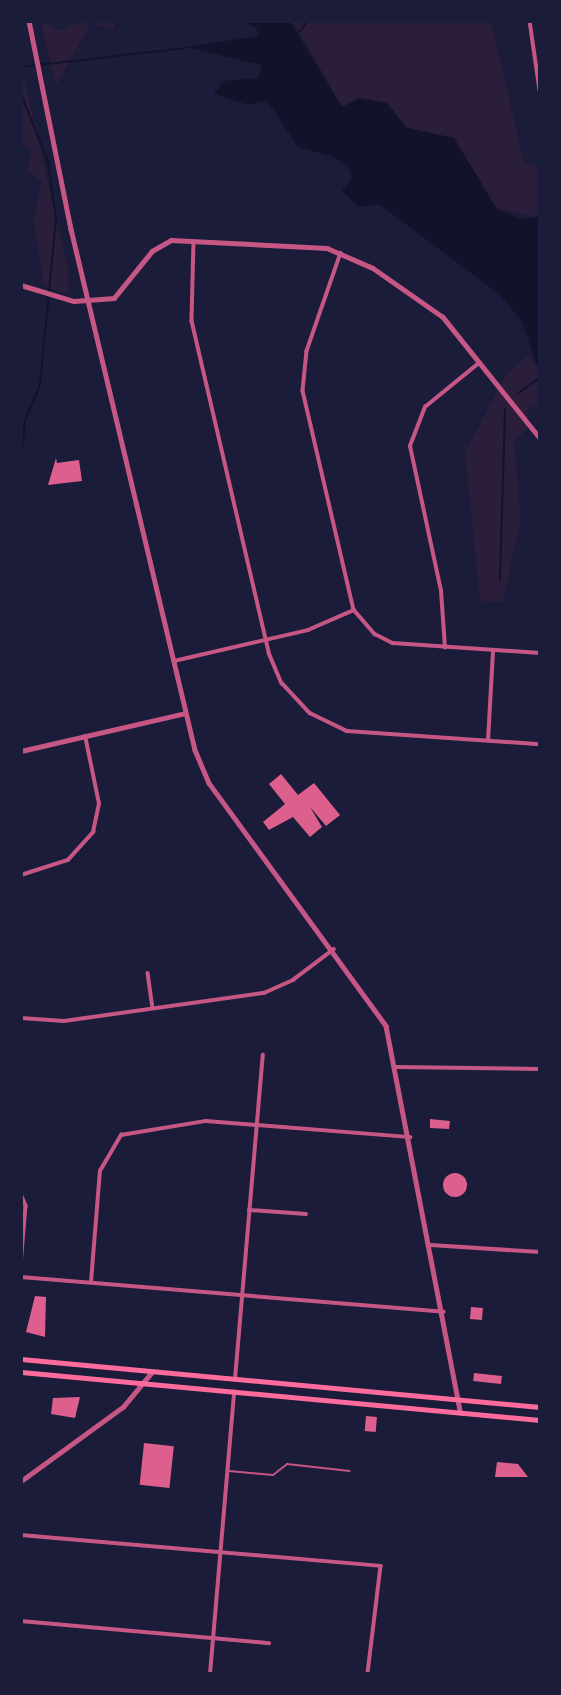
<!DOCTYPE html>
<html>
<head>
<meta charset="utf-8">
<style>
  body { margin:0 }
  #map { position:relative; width:561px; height:1695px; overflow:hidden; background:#1b1b3a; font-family:"Roboto Condensed",sans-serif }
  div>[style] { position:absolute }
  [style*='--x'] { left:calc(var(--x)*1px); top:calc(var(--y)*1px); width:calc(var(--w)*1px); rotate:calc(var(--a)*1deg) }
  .green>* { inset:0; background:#2a1e3b }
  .water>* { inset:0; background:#12122b }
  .stream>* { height:2px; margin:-1px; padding:0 1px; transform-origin:1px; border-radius:1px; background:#12122b }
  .building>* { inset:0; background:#dd5f8e; transform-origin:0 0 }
  .round { border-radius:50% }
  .service>* { height:2px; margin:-1px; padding:0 1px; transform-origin:1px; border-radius:1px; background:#c65784 }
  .minor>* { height:3.5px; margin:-1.75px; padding:0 1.75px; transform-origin:1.75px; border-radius:1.75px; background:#c65784 }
  .tertiary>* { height:4.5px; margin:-2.25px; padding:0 2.25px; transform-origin:2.25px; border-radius:2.25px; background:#c65784 }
  .trunk>* { height:5px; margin:-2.5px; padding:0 2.5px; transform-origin:2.5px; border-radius:2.5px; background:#ff6b9d }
  span { translate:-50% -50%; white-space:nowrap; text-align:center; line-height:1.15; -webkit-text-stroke:5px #1b1b3a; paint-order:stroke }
  .frame { position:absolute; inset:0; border:23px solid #1b1b3a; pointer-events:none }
</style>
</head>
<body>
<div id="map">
  <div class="green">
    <i style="clip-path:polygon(41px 21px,61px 30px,79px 21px,116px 21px,114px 30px,91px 23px,56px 86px)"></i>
    <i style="clip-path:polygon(293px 21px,491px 21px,524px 162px,540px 168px,540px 217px,497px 209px,453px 138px,406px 128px,387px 103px,359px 98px,342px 107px)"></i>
    <i style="clip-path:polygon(21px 66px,68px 268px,69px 294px,44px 286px,34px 221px,41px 182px,27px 171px,32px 150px,21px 145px)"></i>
    <i style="clip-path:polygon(529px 354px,540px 372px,540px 410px,528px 406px,527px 429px,514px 442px,521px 518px,503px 602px,480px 601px,465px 453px,505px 376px)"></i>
  </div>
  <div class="water">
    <i style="clip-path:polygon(239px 21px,290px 21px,342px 107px,359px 98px,387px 103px,407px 128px,454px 138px,497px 209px,522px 220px,540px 216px,540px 372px,521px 320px,499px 294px,379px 204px,359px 207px,342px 191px,352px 179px,349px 169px,334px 157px,298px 147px,267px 100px,249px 105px,214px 94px,224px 81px,258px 78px,262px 65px,186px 47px,259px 36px,256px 27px)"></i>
  </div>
  <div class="stream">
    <i style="--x:299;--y:32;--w:14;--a:-51"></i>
    <i style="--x:21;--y:67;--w:166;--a:-6.6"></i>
    <i style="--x:21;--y:94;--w:73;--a:68.3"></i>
    <i style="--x:48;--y:162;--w:58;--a:82"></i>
    <i style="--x:56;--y:219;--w:167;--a:95.5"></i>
    <i style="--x:40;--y:385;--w:39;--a:113"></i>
    <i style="--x:25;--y:421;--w:38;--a:96"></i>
    <i style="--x:517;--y:394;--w:28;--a:-35"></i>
    <i style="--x:500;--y:580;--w:171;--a:-88.3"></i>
  </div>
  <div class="building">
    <i style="clip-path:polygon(56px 458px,57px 463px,79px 460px,82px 481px,48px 485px)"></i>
    <i style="clip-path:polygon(281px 774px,298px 795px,314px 783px,340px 815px,326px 826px,310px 807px,322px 827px,310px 837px,293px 817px,269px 830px,263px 822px,285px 804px,269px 784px)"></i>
    <i style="clip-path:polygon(430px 1119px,450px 1121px,449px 1129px,430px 1128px)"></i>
    <i class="round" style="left:443px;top:1173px;width:24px;height:24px"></i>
    <i style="clip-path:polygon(35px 1296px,46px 1297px,45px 1337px,26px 1332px)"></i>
    <i style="left:471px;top:1307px;width:12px;height:12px;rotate:5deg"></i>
    <i style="left:474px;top:1373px;width:28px;height:8px;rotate:6deg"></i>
    <i style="clip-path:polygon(80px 1397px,75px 1418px,51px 1414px,53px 1398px)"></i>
    <i style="left:366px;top:1416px;width:11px;height:15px;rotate:5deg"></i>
    <i style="left:144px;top:1443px;width:30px;height:42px;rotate:6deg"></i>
    <i style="clip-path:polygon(497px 1462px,518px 1464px,528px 1477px,495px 1477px)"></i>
  </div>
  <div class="service">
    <i style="--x:229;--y:1471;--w:44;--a:5.2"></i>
    <i style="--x:273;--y:1475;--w:18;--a:-38"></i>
    <i style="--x:287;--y:1464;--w:63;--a:6.3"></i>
  </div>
  <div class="minor">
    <i style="--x:530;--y:21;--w:70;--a:81.8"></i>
    <i style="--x:194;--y:242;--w:79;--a:91.5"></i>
    <i style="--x:192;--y:321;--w:341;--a:76.9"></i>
    <i style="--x:269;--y:653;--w:33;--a:67"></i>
    <i style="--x:282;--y:683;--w:41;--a:47"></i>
    <i style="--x:310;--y:713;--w:41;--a:25.9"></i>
    <i style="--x:347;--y:731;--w:193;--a:3.9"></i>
    <i style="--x:341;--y:253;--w:104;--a:109.1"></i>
    <i style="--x:307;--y:351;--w:40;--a:95.7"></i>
    <i style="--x:303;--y:391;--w:225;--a:76.9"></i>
    <i style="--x:354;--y:610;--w:32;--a:49"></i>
    <i style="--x:375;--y:634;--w:20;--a:27"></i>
    <i style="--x:393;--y:643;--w:147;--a:3.9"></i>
    <i style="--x:445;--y:648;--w:57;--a:-94"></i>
    <i style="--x:441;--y:591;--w:148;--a:-102.1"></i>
    <i style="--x:410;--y:446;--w:42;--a:-69"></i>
    <i style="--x:425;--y:407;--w:70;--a:-39.2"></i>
    <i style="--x:174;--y:661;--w:138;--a:-13"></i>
    <i style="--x:308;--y:630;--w:50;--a:-23.5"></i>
    <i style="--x:488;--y:741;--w:90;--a:-86.8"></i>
    <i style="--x:21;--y:875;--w:49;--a:-17.7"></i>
    <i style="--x:68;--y:860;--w:38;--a:-48"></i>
    <i style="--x:93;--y:832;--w:29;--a:-78"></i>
    <i style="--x:99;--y:804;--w:69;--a:-101.6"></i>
    <i style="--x:148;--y:973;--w:35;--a:82"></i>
    <i style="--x:21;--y:1018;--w:43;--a:4"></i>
    <i style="--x:64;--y:1021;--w:202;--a:-8"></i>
    <i style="--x:264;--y:993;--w:32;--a:-24"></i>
    <i style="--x:293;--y:980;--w:51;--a:-37.1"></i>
    <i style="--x:396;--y:1067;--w:144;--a:0.8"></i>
    <i style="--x:21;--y:1194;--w:13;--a:67"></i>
    <i style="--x:26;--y:1206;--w:59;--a:94.8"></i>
    <i style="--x:249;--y:1210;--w:57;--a:4"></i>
    <i style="--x:431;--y:1245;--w:109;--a:3.7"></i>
    <i style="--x:21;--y:1277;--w:424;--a:4.7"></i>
    <i style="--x:91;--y:1282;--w:111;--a:-85.4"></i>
    <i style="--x:100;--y:1171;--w:42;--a:-59.7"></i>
    <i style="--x:121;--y:1135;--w:86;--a:-9.4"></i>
    <i style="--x:206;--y:1121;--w:205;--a:4.5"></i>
    <i style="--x:235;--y:1379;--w:325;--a:-85.1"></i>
    <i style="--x:21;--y:1535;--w:361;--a:4.9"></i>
    <i style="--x:381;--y:1566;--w:109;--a:96.9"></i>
    <i style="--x:21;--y:1621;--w:249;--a:5.1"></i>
    <i style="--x:210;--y:1674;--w:283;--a:-85.1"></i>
  </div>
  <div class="tertiary">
    <i style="--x:29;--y:21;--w:212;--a:78.6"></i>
    <i style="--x:71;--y:229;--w:536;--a:76.61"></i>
    <i style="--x:195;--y:750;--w:36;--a:67"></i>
    <i style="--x:209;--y:783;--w:301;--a:53.9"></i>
    <i style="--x:386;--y:1026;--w:393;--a:79.1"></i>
    <i style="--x:21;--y:285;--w:55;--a:16.8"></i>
    <i style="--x:74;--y:301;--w:40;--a:-4.3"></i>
    <i style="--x:114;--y:298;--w:60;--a:-51"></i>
    <i style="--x:152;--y:251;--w:22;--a:-30"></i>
    <i style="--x:171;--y:240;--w:156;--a:2.9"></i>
    <i style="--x:327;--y:248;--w:50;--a:23.5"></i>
    <i style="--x:373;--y:268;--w:85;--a:35"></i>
    <i style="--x:443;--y:317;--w:155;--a:51.3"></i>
    <i style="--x:21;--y:751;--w:168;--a:-13"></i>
    <i style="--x:21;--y:1481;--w:126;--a:-36"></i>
    <i style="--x:123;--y:1407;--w:44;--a:-50.5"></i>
  </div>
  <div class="trunk">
    <i style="--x:21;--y:1359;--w:521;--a:5.28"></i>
    <i style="--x:21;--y:1372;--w:521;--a:5.28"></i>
  </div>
  <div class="frame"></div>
</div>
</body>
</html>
